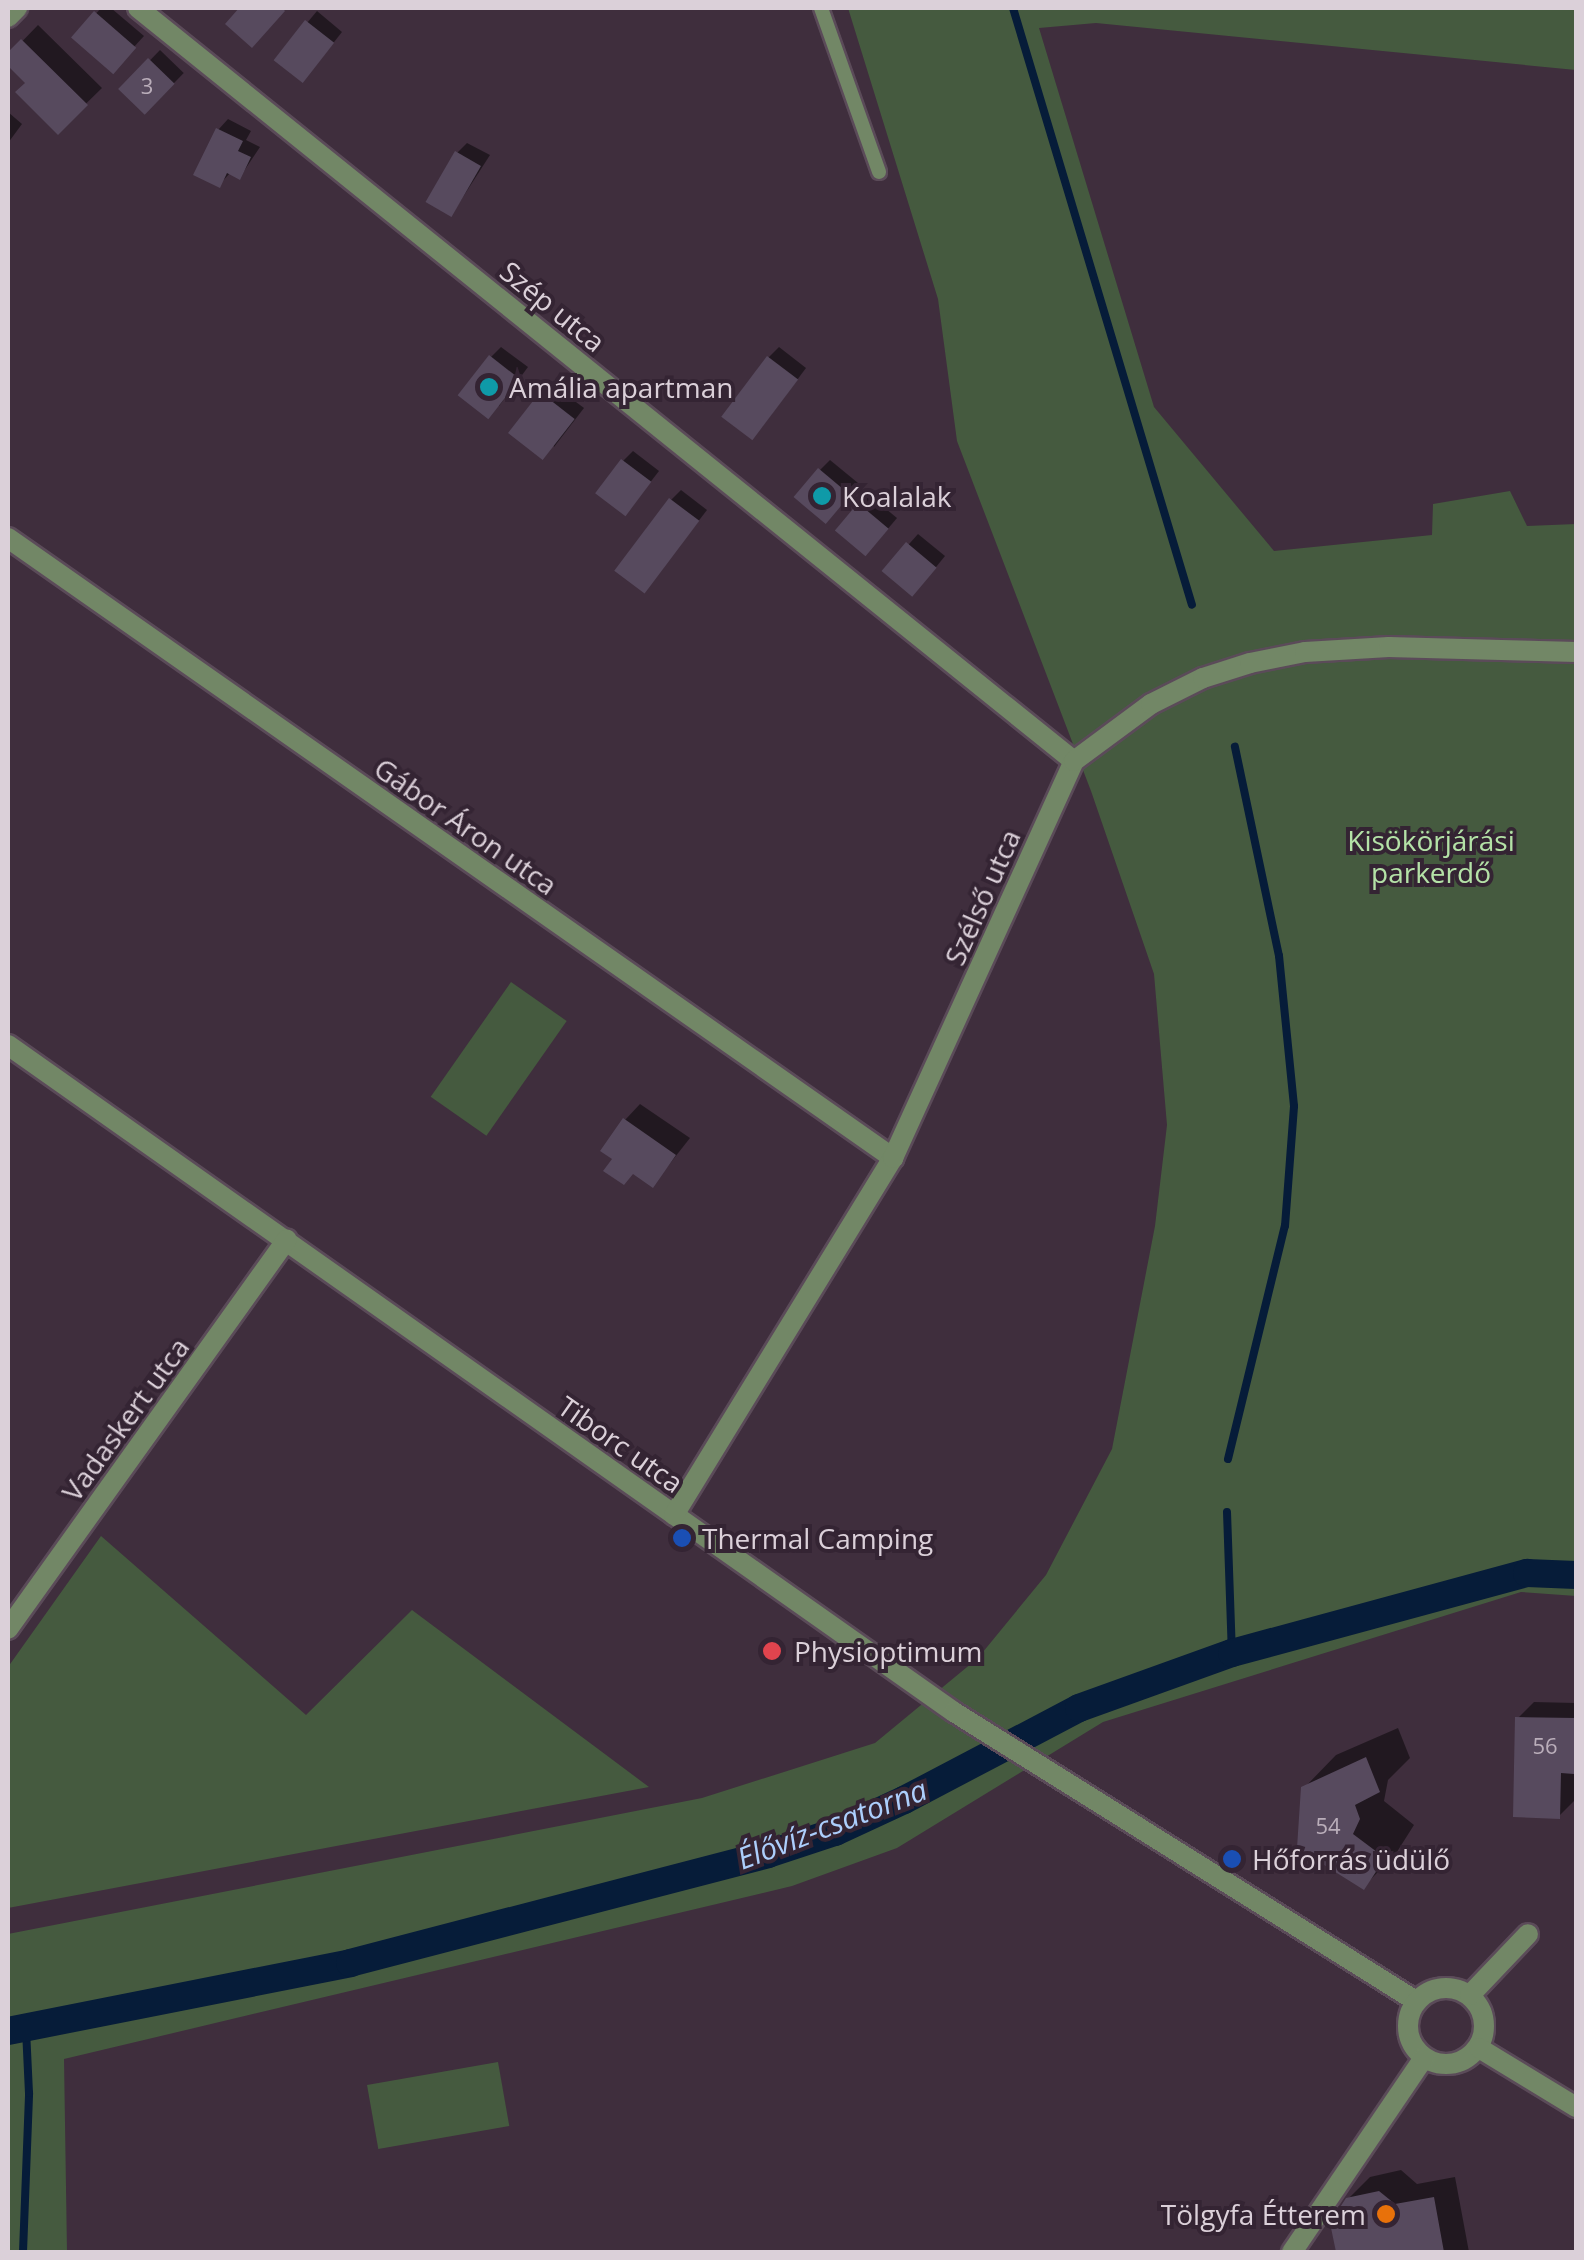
<!DOCTYPE html>
<html>
<head>
<meta charset="utf-8">
<style>
  body { margin:0 }
  #map { position:relative; width:1584px; height:2260px; overflow:hidden; background:#3f2e3d; font-family:"Open Sans",sans-serif }
  div>[style] { position:absolute }
  [style*='--x'] { left:calc(var(--x)*1px); top:calc(var(--y)*1px); width:calc(var(--w)*1px); rotate:calc(var(--a)*1deg) }
  .green>* { inset:0; background:#455a3f; transform-origin:0 0 }
  .shadow>* { inset:0; background:#0007; transform-origin:0 0 }
  .stream>* { height:8px; margin:-4px; padding:0 4px; transform-origin:4px; border-radius:4px; background:#061c39 }
  .canal>* { height:28px; margin:-14px; padding:0 14px; transform-origin:14px; border-radius:14px; background:#061c39 }
  .building>* { inset:0; background:#574a5e; transform-origin:0 0 }
  .roads { filter:drop-shadow(2px 0 #5b4b59) drop-shadow(-2px 0 #5b4b59) drop-shadow(0 2px #5b4b59) drop-shadow(0 -2px #5b4b59) }
  .service>* { height:14px; margin:-7px; padding:0 7px; transform-origin:7px; border-radius:7px; background:#728766 }
  .minor>* { height:20px; margin:-10px; padding:0 10px; transform-origin:10px; border-radius:10px; background:#728766 }
  .minor>.ring { margin:-10px; padding:0; box-sizing:content-box; background:none; border:20px solid #728766; border-radius:50% }
  .dots>* { width:28px; height:28px; translate:-50% -50%; box-sizing:border-box; border:5px solid #342433; border-radius:50% }
  span { translate:-50% -50%; white-space:nowrap; text-align:center; line-height:1.15; -webkit-text-stroke:8px #342433; paint-order:stroke }
  .number-label { font-size:22px; color:#baaeba }
  .number-label span { -webkit-text-stroke-width:0 }
  .street-label { font-size:28px; color:#dbd0d9 }
  .poi-label { font-size:28px; color:#dbd0d9 }
  .left { translate:0 -50%; text-align:left }
  .right { translate:-100% -50%; text-align:right }
  .park-label { font-size:28px; color:#b4e2a7 }
  .water-label { font-size:30px; color:#accefc; font-style:italic }
  .frame { position:absolute; inset:0; border:10px solid #dbd0d9; pointer-events:none }
</style>
</head>
<body>
<div id="map">
  <div class="green">
    <i style="clip-path:polygon(848px 8px,1576px 8px,1576px 70px,1096px 23px,1039px 28px,1154px 407px,1274px 551px,1432px 535px,1433px 504px,1510px 491px,1527px 526px,1576px 524px,1576px 1596px,1521px 1592px,1103px 1722px,897px 1848px,792px 1886px,64px 2059px,67px 2252px,8px 2252px,8px 1934px,702px 1798px,875px 1743px,978px 1658px,1046px 1575px,1112px 1449px,1155px 1226px,1167px 1125px,1154px 974px,1091px 791px,957px 441px,938px 299px)"></i>
    <i style="left:511px;top:982px;width:68px;height:140px;rotate:35deg"></i>
    <i style="clip-path:polygon(101px 1536px,306px 1715px,412px 1610px,649px 1787px,8px 1908px,8px 1667px)"></i>
    <i style="left:498px;top:2062px;width:65px;height:133px;rotate:80deg"></i>
  </div>
  <div class="shadow">
    <i style="clip-path:polygon(101px 8px,111px 8px,144px 36px,122px 60px,75px 37px)"></i>
    <i style="clip-path:polygon(317px 11px,342px 32px,312px 70px,276px 60px)"></i>
    <i style="clip-path:polygon(38px 25px,102px 88px,58px 131px,28px 83px,8px 62px,8px 56px)"></i>
    <i style="left:160px;top:50px;width:33px;height:54px;rotate:44deg"></i>
    <i style="clip-path:polygon(8px 112px,22px 124px,8px 143px)"></i>
    <i style="clip-path:polygon(228px 119px,251px 131px,246px 140px,260px 147px,240px 177px,231px 172px,219px 185px,218px 130px)"></i>
    <i style="clip-path:polygon(467px 143px,490px 155px,452px 214px,457px 153px)"></i>
    <i style="clip-path:polygon(501px 347px,528px 367px,499px 406px,491px 357px)"></i>
    <i style="clip-path:polygon(779px 347px,806px 368px,762px 427px,769px 357px)"></i>
    <i style="clip-path:polygon(552px 384px,584px 408px,554px 447px,542px 394px)"></i>
    <i style="clip-path:polygon(633px 451px,659px 471px,635px 502px,623px 461px)"></i>
    <i style="clip-path:polygon(830px 460px,858px 483px,836px 510px,820px 470px)"></i>
    <i style="clip-path:polygon(681px 490px,707px 510px,654px 579px,671px 500px)"></i>
    <i style="clip-path:polygon(869px 495px,897px 518px,876px 543px,859px 505px)"></i>
    <i style="clip-path:polygon(918px 534px,945px 556px,923px 583px,885px 571px)"></i>
    <i style="clip-path:polygon(640px 1104px,690px 1138px,653px 1185px,615px 1158px,625px 1120px)"></i>
    <i style="clip-path:polygon(1534px 1702px,1576px 1703px,1575px 1800px,1559px 1816px,1518px 1718px)"></i>
    <i style="clip-path:polygon(1398px 1728px,1410px 1758px,1388px 1780px,1384px 1801px,1414px 1825px,1395px 1855px,1363px 1887px,1304px 1788px,1336px 1755px)"></i>
    <i style="clip-path:polygon(1401px 2170px,1417px 2184px,1455px 2177px,1469px 2252px,1338px 2252px,1333px 2223px,1348px 2199px,1370px 2177px)"></i>
  </div>
  <div class="stream">
    <i style="--x:1013;--y:8;--w:623;--a:73.31"></i>
    <i style="--x:1228;--y:1459;--w:240;--a:-76.3"></i>
    <i style="--x:1285;--y:1226;--w:120;--a:-85.7"></i>
    <i style="--x:1294;--y:1106;--w:151;--a:-95.7"></i>
    <i style="--x:1279;--y:956;--w:214;--a:-101.9"></i>
    <i style="--x:1227;--y:1512;--w:141;--a:88"></i>
    <i style="--x:23;--y:2252;--w:159;--a:-87.8"></i>
    <i style="--x:29;--y:2093;--w:64;--a:-92.7"></i>
  </div>
  <div class="canal">
    <i style="--x:8;--y:2031;--w:349;--a:-11.2"></i>
    <i style="--x:350;--y:1963;--w:432;--a:-14.6"></i>
    <i style="--x:768;--y:1854;--w:71;--a:-18.2"></i>
    <i style="--x:835;--y:1832;--w:76;--a:-24.9"></i>
    <i style="--x:904;--y:1800;--w:198;--a:-27.7"></i>
    <i style="--x:1079;--y:1708;--w:163;--a:-19.8"></i>
    <i style="--x:1232;--y:1653;--w:306;--a:-15.2"></i>
    <i style="--x:1527;--y:1573;--w:49;--a:2.3"></i>
  </div>
  <div class="building">
    <i style="clip-path:polygon(239px 8px,282px 8px,285px 11px,252px 48px,225px 24px)"></i>
    <i style="left:94px;top:11px;width:56px;height:35px;rotate:41deg"></i>
    <i style="left:305px;top:20px;width:37px;height:51px;rotate:38deg"></i>
    <i style="clip-path:polygon(21px 39px,88px 105px,58px 135px,15px 92px,25px 83px,8px 66px,8px 52px)"></i>
    <i style="left:148px;top:58px;width:37px;height:43px;rotate:44deg"></i>
    <i style="clip-path:polygon(216px 128px,243px 141px,238px 151px,251px 157px,240px 180px,227px 173px,220px 188px,193px 175px)"></i>
    <i style="left:455px;top:151px;width:30px;height:59px;rotate:30deg"></i>
    <i style="left:489px;top:355px;width:39px;height:51px;rotate:38deg"></i>
    <i style="left:767px;top:356px;width:39px;height:76px;rotate:37deg"></i>
    <i style="left:540px;top:392px;width:44px;height:52px;rotate:38deg"></i>
    <i style="left:621px;top:459px;width:38px;height:43px;rotate:37deg"></i>
    <i style="left:818px;top:468px;width:42px;height:38px;rotate:40deg"></i>
    <i style="left:669px;top:498px;width:38px;height:91px;rotate:37deg"></i>
    <i style="left:858px;top:503px;width:40px;height:36px;rotate:40deg"></i>
    <i style="left:906px;top:542px;width:40px;height:38px;rotate:40deg"></i>
    <i style="clip-path:polygon(623px 1118px,676px 1155px,653px 1188px,633px 1174px,624px 1185px,603px 1171px,612px 1159px,600px 1151px)"></i>
    <i style="clip-path:polygon(1515px 1717px,1576px 1718px,1574px 1774px,1561px 1773px,1560px 1819px,1513px 1817px)"></i>
    <i style="clip-path:polygon(1366px 1757px,1380px 1792px,1355px 1805px,1360px 1819px,1353px 1834px,1385px 1858px,1364px 1890px,1297px 1848px,1301px 1787px)"></i>
    <i style="clip-path:polygon(1379px 2191px,1395px 2204px,1434px 2197px,1444px 2252px,1336px 2252px,1330px 2223px,1346px 2198px)"></i>
  </div>
  <div class="roads">
    <div class="service">
      <i style="--x:821;--y:8;--w:174;--a:70.5"></i>
    </div>
    <div class="minor">
      <i style="--x:138;--y:8;--w:1201;--a:38.82"></i>
      <i style="--x:8;--y:17;--w:13;--a:-45"></i>
      <i style="--x:8;--y:538;--w:1081;--a:35.01"></i>
      <i style="--x:8;--y:1045;--w:1157;--a:35.19"></i>
      <i style="--x:954;--y:1712;--w:545;--a:32.03"></i>
      <i style="--x:674;--y:1515;--w:419;--a:-58.5"></i>
      <i style="--x:893;--y:1158;--w:436;--a:-65.5"></i>
      <i style="--x:1074;--y:761;--w:96;--a:-36.5"></i>
      <i style="--x:1151;--y:704;--w:58;--a:-26.6"></i>
      <i style="--x:1203;--y:678;--w:49;--a:-17.7"></i>
      <i style="--x:1250;--y:663;--w:56;--a:-11.3"></i>
      <i style="--x:1305;--y:652;--w:84;--a:-3.4"></i>
      <i style="--x:1389;--y:647;--w:187;--a:1.5"></i>
      <i style="--x:8;--y:1629;--w:479;--a:-54.4"></i>
      <i class="ring" style="left:1408px;top:1988px;width:56px;height:56px"></i>
      <i style="--x:1470;--y:1995;--w:84;--a:-46.4"></i>
      <i style="--x:1479;--y:2048;--w:114;--a:31.3"></i>
      <i style="--x:1292;--y:2252;--w:235;--a:-55.8"></i>
    </div>
  </div>
  <div class="dots">
    <i style="left:489px;top:387px;background:#0f9aa8"></i>
    <i style="left:822px;top:496px;background:#0f9aa8"></i>
    <i style="left:682px;top:1538px;background:#1a4fb4"></i>
    <i style="left:772px;top:1651px;background:#e0444e"></i>
    <i style="left:1232px;top:1859px;background:#1a4fb4"></i>
    <i style="left:1386px;top:2214px;background:#e8710a"></i>
  </div>
  <div class="number-label">
    <span style="left:147px;top:86px">3</span>
    <span style="left:1545px;top:1746px">56</span>
    <span style="left:1328px;top:1826px">54</span>
  </div>
  <div class="street-label">
    <span style="left:553px;top:306px;rotate:39deg">Szép utca</span>
    <span style="left:466px;top:826px;rotate:35deg">Gábor Áron utca</span>
    <span style="left:982px;top:897px;rotate:-66deg">Szélső utca</span>
    <span style="left:125px;top:1419px;rotate:-54deg">Vadaskert utca</span>
    <span style="left:621px;top:1444px;rotate:35deg">Tiborc utca</span>
  </div>
  <div class="poi-label">
    <span class="left" style="left:509px;top:387px">Amália apartman</span>
    <span class="left" style="left:842px;top:496px">Koalalak</span>
    <span class="left" style="left:702px;top:1538px">Thermal Camping</span>
    <span class="left" style="left:794px;top:1651px">Physioptimum</span>
    <span class="left" style="left:1252px;top:1859px">Hőforrás üdülő</span>
    <span class="right" style="left:1366px;top:2214px">Tölgyfa Étterem</span>
  </div>
  <div class="park-label">
    <span style="left:1431px;top:856px">Kisökörjárási<br>parkerdő</span>
  </div>
  <div class="water-label">
    <span style="left:832px;top:1824px;rotate:-21deg">Élővíz-csatorna</span>
  </div>
  <div class="frame"></div>
</div>
</body>
</html>
